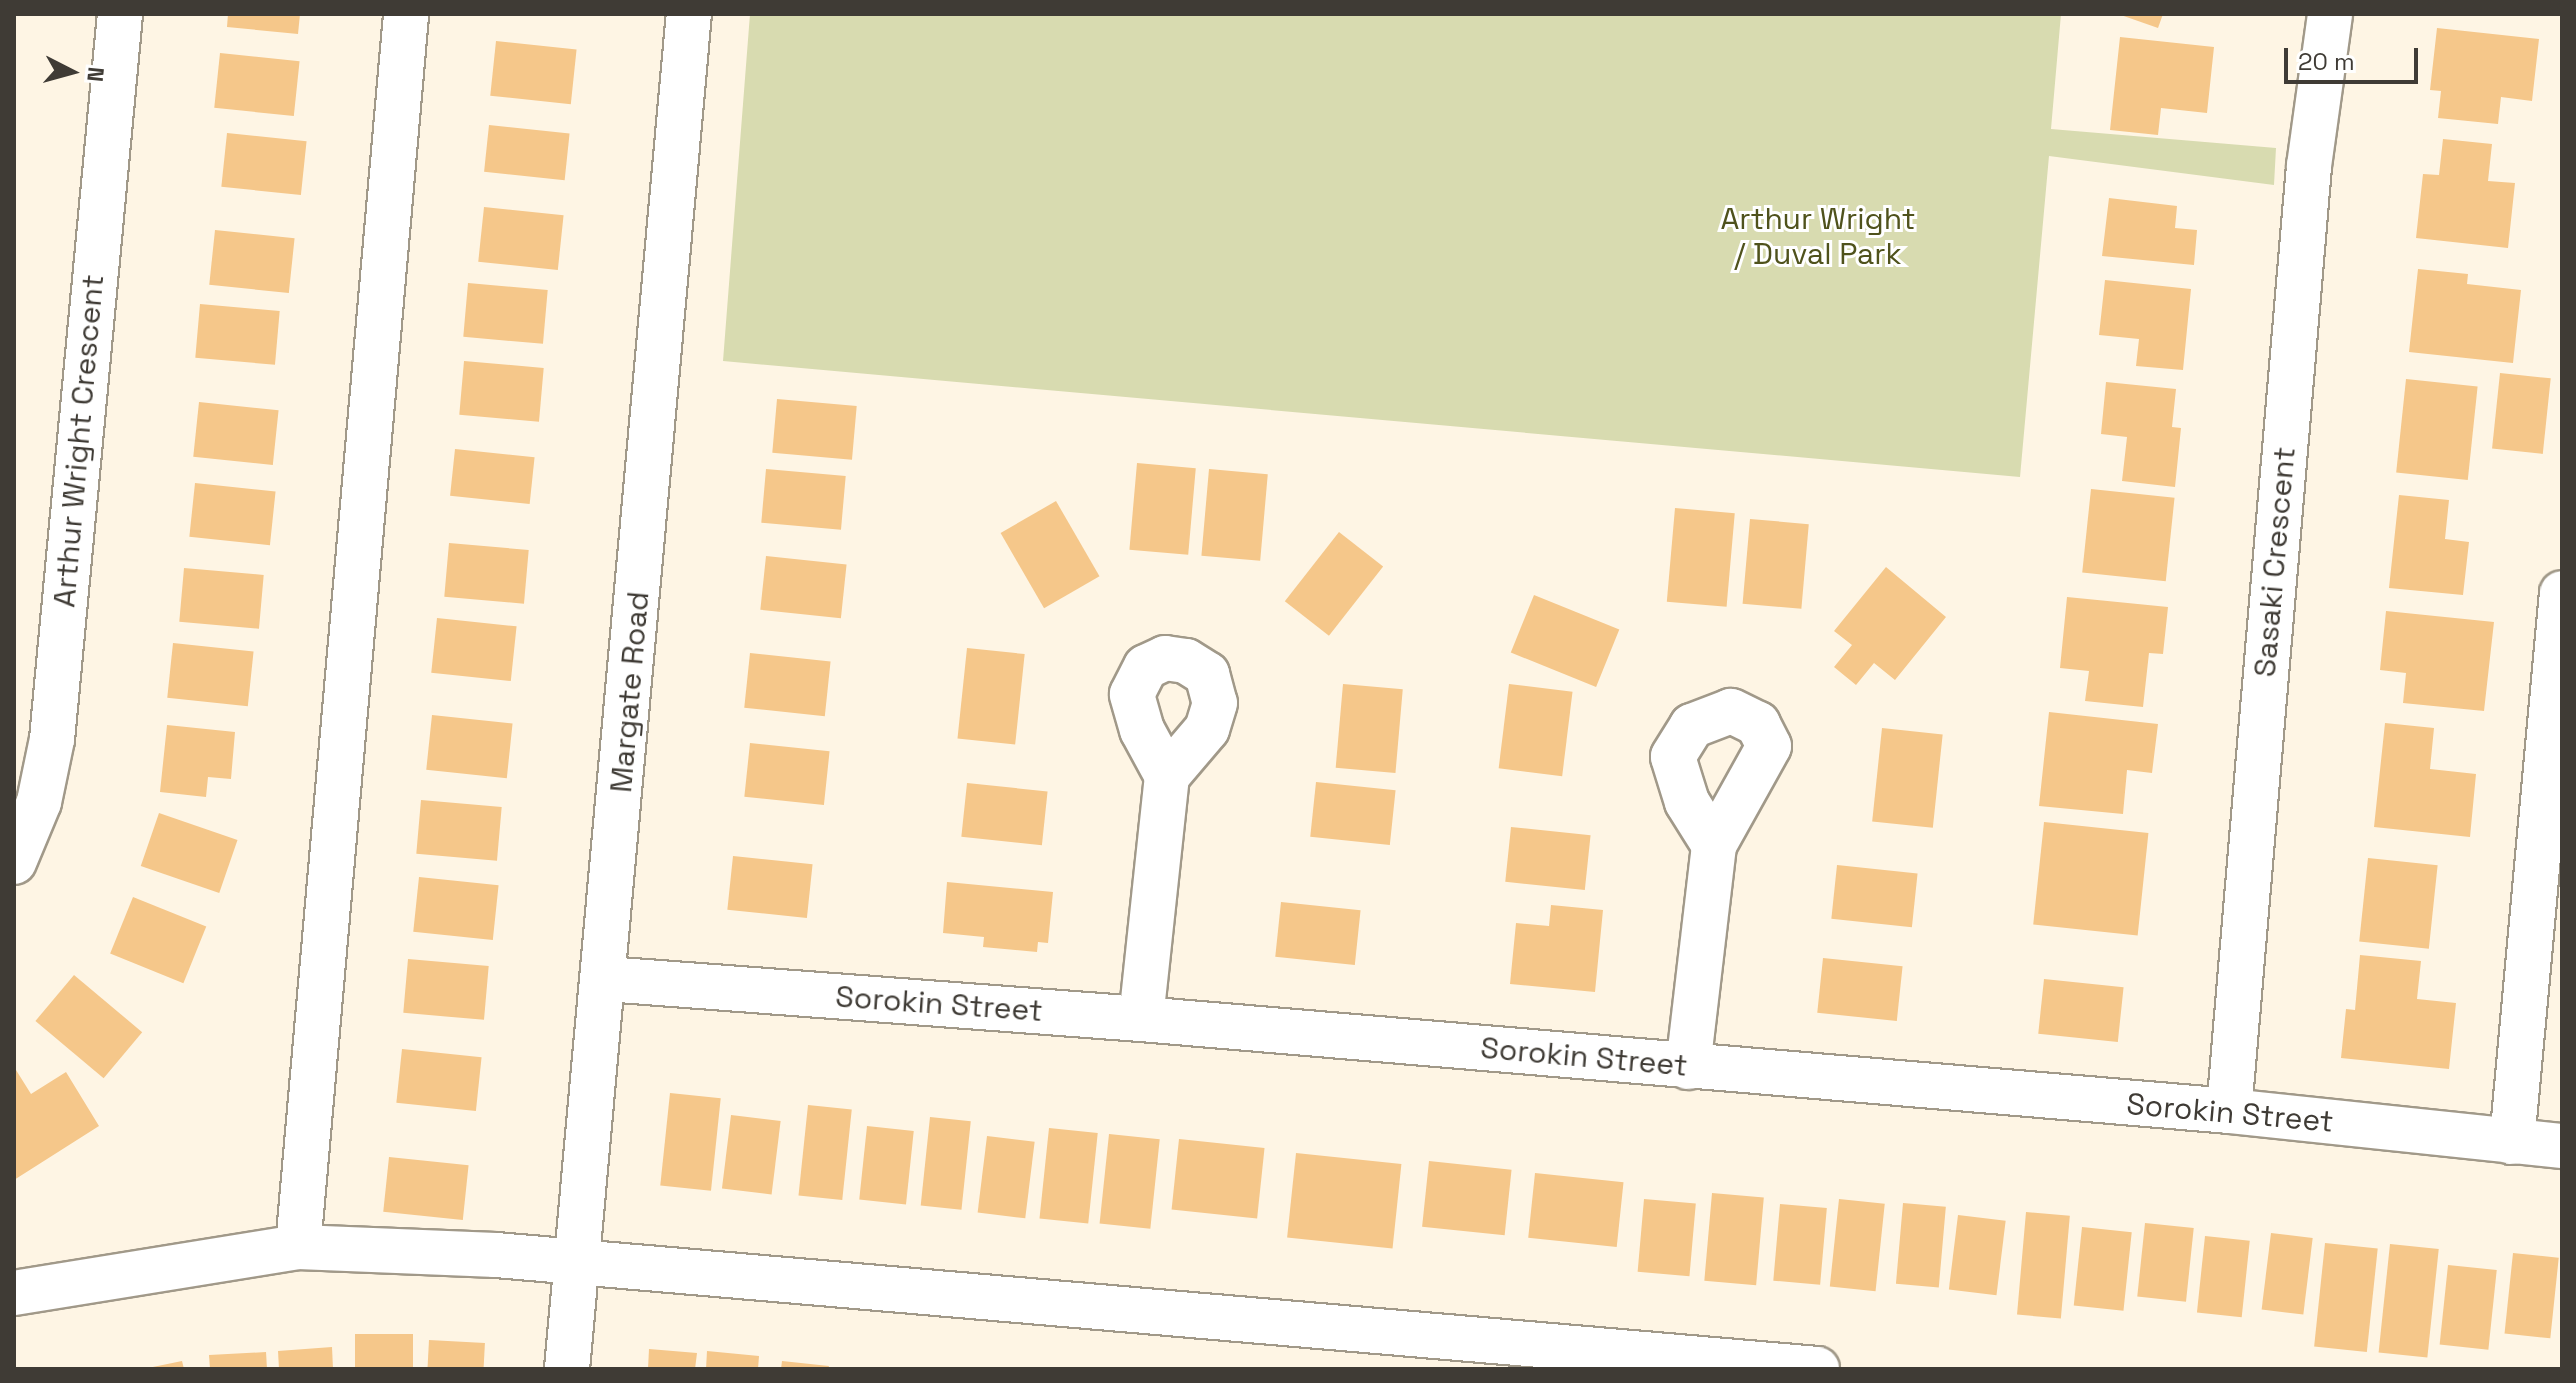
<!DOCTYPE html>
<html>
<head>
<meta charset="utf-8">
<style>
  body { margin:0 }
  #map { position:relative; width:2576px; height:1383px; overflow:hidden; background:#fef5e4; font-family:"Space Grotesk",sans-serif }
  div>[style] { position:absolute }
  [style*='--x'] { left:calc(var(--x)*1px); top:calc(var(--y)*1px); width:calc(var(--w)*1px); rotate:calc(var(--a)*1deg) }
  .green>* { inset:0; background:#d8dbb0 }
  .building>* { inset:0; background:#f5c78a; transform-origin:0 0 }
  .roads { filter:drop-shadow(2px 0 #a19989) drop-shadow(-2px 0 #a19989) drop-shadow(0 2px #a19989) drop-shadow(0 -2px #a19989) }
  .minor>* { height:44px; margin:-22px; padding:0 22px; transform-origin:22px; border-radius:22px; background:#fff }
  span { translate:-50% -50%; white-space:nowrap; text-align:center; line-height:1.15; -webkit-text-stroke:6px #fff; paint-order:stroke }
  .park-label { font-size:30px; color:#4f521c }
  .street-label { font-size:30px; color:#3f3b35 }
  .frame { position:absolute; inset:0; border:16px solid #3f3b35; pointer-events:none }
  .north { position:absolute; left:32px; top:32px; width:80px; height:80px; -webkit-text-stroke:6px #fff; paint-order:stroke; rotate:96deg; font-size:22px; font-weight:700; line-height:32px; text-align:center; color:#3f3b35 }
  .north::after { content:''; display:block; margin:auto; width:28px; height:36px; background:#3f3b35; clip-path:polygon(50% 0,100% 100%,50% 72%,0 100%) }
  .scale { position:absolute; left:2284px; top:48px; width:134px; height:36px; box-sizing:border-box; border:4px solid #3f3b35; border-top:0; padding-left:10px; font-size:24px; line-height:28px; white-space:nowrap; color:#3f3b35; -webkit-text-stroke:6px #fff; paint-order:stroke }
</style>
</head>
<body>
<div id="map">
  <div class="green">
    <i style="clip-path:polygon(750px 14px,2061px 14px,2051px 129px,2276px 148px,2274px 185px,2049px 156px,2020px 477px,723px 361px)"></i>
  </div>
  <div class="building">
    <i style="clip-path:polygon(228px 14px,300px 14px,298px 34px,227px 27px)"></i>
    <i style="clip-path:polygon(2118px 14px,2163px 14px,2158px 28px)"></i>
    <i style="clip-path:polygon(2437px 28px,2539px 39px,2532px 101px,2501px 97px,2498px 124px,2438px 118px,2441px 91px,2430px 90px)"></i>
    <i style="clip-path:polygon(2120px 37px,2214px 47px,2207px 113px,2161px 108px,2158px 135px,2110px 130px)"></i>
    <i style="left:496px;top:41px;width:81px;height:55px;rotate:6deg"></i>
    <i style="left:220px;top:53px;width:80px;height:55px;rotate:6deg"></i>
    <i style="left:489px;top:125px;width:81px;height:47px;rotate:6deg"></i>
    <i style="left:227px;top:133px;width:80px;height:54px;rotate:6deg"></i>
    <i style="clip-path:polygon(2443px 139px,2492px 144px,2488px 181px,2515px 183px,2508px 248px,2416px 238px,2423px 174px,2439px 175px)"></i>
    <i style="clip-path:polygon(2109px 198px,2177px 206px,2175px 228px,2197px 230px,2194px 265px,2102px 256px)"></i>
    <i style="left:484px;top:207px;width:80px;height:55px;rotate:6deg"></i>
    <i style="left:215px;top:230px;width:80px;height:55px;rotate:6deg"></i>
    <i style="clip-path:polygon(2418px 269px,2468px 274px,2467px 284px,2521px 290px,2513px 363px,2409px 352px)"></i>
    <i style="clip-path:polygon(2105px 280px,2191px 289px,2183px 370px,2136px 366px,2139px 339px,2099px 335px)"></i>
    <i style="left:468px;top:283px;width:80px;height:54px;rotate:5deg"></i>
    <i style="left:200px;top:304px;width:80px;height:54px;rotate:5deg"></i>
    <i style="left:464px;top:361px;width:80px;height:54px;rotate:5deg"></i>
    <i style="left:2500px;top:373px;width:51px;height:76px;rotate:6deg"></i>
    <i style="left:2406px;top:379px;width:72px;height:94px;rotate:6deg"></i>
    <i style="clip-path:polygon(2106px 382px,2176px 389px,2172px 427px,2181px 428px,2175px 487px,2122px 481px,2127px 437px,2101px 434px)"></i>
    <i style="left:777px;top:399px;width:80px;height:54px;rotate:5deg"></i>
    <i style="left:199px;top:402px;width:80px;height:55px;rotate:6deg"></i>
    <i style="left:455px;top:449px;width:80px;height:47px;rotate:6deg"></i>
    <i style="left:1137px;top:463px;width:59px;height:87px;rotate:5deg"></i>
    <i style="left:766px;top:469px;width:80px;height:54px;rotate:5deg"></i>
    <i style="left:1209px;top:469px;width:59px;height:87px;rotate:5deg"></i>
    <i style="left:195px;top:483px;width:81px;height:54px;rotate:6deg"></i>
    <i style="left:2091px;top:489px;width:84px;height:84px;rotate:6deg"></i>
    <i style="clip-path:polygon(2399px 495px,2449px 500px,2445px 539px,2469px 542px,2463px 595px,2389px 588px)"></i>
    <i style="left:1056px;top:501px;width:87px;height:64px;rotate:60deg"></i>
    <i style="left:1675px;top:508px;width:60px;height:94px;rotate:5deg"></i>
    <i style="left:1750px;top:519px;width:59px;height:85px;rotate:5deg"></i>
    <i style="left:1339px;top:532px;width:56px;height:88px;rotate:38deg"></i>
    <i style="left:449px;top:543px;width:80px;height:54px;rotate:5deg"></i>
    <i style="left:766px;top:556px;width:81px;height:54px;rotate:6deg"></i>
    <i style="clip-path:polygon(1886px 567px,1946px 617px,1895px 680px,1874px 663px,1856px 685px,1834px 667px,1852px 645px,1834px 631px)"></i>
    <i style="left:184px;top:568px;width:80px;height:54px;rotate:5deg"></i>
    <i style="left:1534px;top:595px;width:92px;height:62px;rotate:22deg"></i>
    <i style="clip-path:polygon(2067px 597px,2168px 607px,2163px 654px,2149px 653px,2143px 707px,2085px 701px,2089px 671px,2060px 668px)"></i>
    <i style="clip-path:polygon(2386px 611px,2494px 622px,2484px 711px,2403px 703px,2406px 673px,2380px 670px)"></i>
    <i style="left:437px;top:618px;width:80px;height:55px;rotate:6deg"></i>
    <i style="left:173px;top:643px;width:81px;height:55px;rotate:6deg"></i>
    <i style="left:967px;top:648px;width:58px;height:91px;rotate:6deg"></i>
    <i style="left:750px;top:653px;width:81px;height:55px;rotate:6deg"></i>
    <i style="left:1343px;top:684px;width:60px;height:84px;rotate:5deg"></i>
    <i style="left:1509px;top:684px;width:64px;height:85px;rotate:7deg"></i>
    <i style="clip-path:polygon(2049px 712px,2158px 724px,2152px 773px,2127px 770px,2123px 814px,2039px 806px)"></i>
    <i style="left:432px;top:715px;width:81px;height:55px;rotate:6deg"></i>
    <i style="clip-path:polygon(2385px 723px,2434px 728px,2430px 769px,2476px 774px,2470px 837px,2374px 827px)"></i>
    <i style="clip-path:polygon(167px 725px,235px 732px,231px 779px,208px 777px,206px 797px,160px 792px)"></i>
    <i style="left:1882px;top:728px;width:61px;height:94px;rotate:6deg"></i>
    <i style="left:750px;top:743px;width:80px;height:54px;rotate:6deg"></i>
    <i style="left:1316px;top:782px;width:80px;height:55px;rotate:6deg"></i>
    <i style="left:967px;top:783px;width:81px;height:54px;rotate:6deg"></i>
    <i style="left:421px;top:800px;width:81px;height:54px;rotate:5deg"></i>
    <i style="left:159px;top:813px;width:83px;height:56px;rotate:19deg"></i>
    <i style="left:2044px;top:822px;width:105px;height:103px;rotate:6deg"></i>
    <i style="left:1511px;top:827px;width:80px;height:55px;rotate:6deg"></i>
    <i style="left:733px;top:856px;width:80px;height:54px;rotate:6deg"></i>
    <i style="left:2368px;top:858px;width:70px;height:84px;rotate:6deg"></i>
    <i style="left:1837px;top:865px;width:81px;height:54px;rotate:6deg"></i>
    <i style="left:419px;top:877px;width:80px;height:55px;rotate:6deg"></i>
    <i style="clip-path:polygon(947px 882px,1053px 892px,1048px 943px,1038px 942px,1037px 952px,983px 947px,984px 937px,943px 933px)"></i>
    <i style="left:133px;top:897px;width:79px;height:61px;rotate:22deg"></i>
    <i style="left:1281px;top:902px;width:80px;height:55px;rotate:6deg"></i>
    <i style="clip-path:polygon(1551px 905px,1603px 910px,1595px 992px,1510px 984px,1516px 923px,1549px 926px)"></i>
    <i style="clip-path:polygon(2360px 955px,2421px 961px,2417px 999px,2456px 1003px,2449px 1069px,2341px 1058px,2346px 1009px,2355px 1010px)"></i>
    <i style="left:1823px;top:958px;width:80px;height:55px;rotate:6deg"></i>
    <i style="left:408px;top:959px;width:81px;height:54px;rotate:5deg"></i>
    <i style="left:74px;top:975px;width:89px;height:60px;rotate:40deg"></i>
    <i style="left:2044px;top:979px;width:80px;height:55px;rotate:6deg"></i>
    <i style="left:402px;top:1049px;width:80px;height:54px;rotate:6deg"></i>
    <i style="clip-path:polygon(16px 1070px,31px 1094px,66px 1072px,99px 1126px,14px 1180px)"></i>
    <i style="left:670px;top:1093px;width:51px;height:93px;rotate:6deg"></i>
    <i style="left:808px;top:1105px;width:44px;height:91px;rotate:6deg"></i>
    <i style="left:731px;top:1115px;width:50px;height:74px;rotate:7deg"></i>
    <i style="left:930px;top:1117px;width:41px;height:89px;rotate:6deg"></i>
    <i style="left:867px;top:1126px;width:47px;height:74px;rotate:6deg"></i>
    <i style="left:1049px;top:1128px;width:49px;height:91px;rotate:6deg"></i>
    <i style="left:1109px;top:1134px;width:51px;height:90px;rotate:6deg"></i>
    <i style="left:987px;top:1136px;width:48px;height:77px;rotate:7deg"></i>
    <i style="left:1179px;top:1139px;width:86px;height:71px;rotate:6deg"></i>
    <i style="left:1296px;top:1153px;width:106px;height:85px;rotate:6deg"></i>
    <i style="left:389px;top:1157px;width:80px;height:55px;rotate:6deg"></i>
    <i style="left:1429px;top:1161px;width:83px;height:66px;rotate:6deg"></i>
    <i style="left:1535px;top:1173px;width:89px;height:65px;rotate:6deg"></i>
    <i style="left:1712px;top:1193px;width:52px;height:88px;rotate:5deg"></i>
    <i style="left:1644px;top:1199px;width:52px;height:73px;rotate:5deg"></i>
    <i style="left:1839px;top:1199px;width:46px;height:88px;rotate:6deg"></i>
    <i style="left:1903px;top:1203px;width:43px;height:81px;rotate:5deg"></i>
    <i style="left:1780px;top:1204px;width:47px;height:77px;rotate:5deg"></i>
    <i style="left:2026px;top:1212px;width:44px;height:103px;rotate:5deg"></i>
    <i style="left:1958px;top:1215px;width:48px;height:75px;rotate:7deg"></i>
    <i style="left:2145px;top:1223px;width:49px;height:74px;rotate:6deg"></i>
    <i style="left:2082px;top:1227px;width:50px;height:79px;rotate:6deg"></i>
    <i style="left:2271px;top:1233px;width:42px;height:77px;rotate:7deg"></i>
    <i style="left:2205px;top:1236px;width:45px;height:77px;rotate:6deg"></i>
    <i style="left:2325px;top:1243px;width:53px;height:104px;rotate:6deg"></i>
    <i style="left:2390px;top:1244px;width:49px;height:109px;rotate:6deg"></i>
    <i style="left:2513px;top:1253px;width:46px;height:81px;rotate:6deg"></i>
    <i style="left:2448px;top:1265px;width:49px;height:80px;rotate:6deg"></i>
    <i style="left:413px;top:1334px;width:35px;height:58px;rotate:90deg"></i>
    <i style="left:429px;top:1340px;width:56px;height:29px;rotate:3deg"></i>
    <i style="clip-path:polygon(332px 1347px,333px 1369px,279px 1369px,278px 1351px)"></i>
    <i style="clip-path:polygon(649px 1349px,697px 1353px,695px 1369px,648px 1369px)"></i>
    <i style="clip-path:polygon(707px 1351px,759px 1356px,758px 1369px,706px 1369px)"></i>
    <i style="clip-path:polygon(266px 1352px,267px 1369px,210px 1369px,209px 1355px)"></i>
    <i style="clip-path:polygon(182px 1361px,184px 1369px,148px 1369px,148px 1368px)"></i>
    <i style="clip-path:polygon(782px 1361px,829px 1366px,828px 1369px,781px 1369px)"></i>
  </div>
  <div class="roads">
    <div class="minor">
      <i style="--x:14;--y:862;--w:65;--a:-67.4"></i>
      <i style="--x:39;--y:802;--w:64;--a:-78.3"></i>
      <i style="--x:52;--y:739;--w:728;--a:-84.64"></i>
      <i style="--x:606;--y:979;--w:536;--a:4.28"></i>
      <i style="--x:1141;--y:1019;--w:1092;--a:4.83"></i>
      <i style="--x:2229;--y:1111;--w:335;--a:6"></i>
      <i style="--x:1141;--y:1019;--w:244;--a:-83.9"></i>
      <i style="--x:1167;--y:776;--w:52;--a:-118.5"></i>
      <i style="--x:1142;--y:730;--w:37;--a:-106"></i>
      <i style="--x:1132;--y:694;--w:30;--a:-63"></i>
      <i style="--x:1146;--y:667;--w:21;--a:-25"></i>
      <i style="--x:1165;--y:658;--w:21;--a:8"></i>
      <i style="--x:1186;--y:661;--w:25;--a:32"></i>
      <i style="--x:1207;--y:674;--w:30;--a:75"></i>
      <i style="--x:1215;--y:703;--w:27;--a:107"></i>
      <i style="--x:1207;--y:729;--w:62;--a:130.4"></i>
      <i style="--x:1688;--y:1067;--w:224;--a:-83.3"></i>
      <i style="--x:1714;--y:845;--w:113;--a:-60.9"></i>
      <i style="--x:1769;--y:746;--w:25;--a:-117"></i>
      <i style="--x:1758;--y:724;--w:30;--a:-154"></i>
      <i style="--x:1731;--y:711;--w:42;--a:159"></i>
      <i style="--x:1692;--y:726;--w:36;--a:122"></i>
      <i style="--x:1673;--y:757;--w:47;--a:72.7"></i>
      <i style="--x:1687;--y:802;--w:51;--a:57.9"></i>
      <i style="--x:2229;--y:1111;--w:948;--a:-85.16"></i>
      <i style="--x:2309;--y:166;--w:153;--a:-82.1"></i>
      <i style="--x:2512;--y:1142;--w:551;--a:-84.8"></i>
      <i style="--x:298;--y:1247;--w:1238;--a:-84.99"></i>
      <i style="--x:14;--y:1293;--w:288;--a:-9.2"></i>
      <i style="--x:298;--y:1247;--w:198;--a:2.3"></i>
      <i style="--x:496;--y:1255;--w:1326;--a:4.93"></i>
      <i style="--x:567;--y:1369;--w:1360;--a:-84.86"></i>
    </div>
  </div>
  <div class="park-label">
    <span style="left:1818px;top:236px">Arthur Wright<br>/ Duval Park</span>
  </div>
  <div class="street-label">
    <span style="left:79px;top:441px;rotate:-85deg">Arthur Wright Crescent</span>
    <span style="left:2275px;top:562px;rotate:-85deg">Sasaki Crescent</span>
    <span style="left:630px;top:692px;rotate:-85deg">Margate Road</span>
    <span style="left:939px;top:1004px;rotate:4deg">Sorokin Street</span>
    <span style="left:1584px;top:1057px;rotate:5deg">Sorokin Street</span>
    <span style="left:2230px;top:1113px;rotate:5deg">Sorokin Street</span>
  </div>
  <div class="frame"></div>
  <div class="north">N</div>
  <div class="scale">20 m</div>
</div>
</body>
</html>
